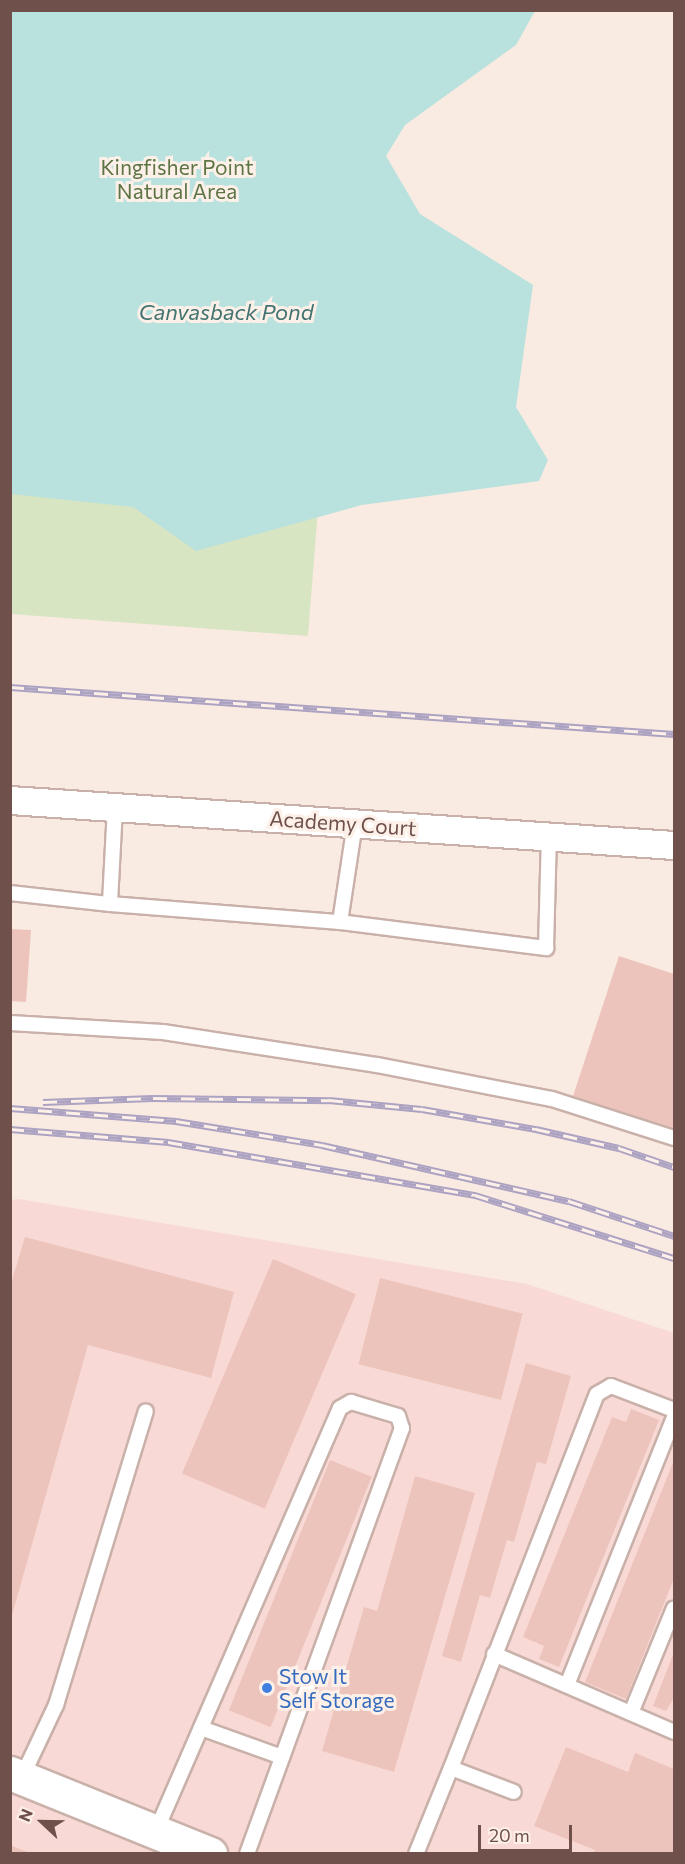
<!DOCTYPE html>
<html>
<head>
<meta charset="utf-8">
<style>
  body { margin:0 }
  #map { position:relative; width:685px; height:1864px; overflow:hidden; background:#faebe2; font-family:Commissioner,sans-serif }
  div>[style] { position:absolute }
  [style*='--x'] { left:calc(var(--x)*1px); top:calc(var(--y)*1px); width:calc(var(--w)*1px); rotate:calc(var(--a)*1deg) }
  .commercial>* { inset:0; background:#f9d9d6 }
  .green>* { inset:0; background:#d8e5c2 }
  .water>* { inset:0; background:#b9e1de }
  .building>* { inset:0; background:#edc4bc; transform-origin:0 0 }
  .roads { filter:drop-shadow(2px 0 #c9b1aa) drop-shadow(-2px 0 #c9b1aa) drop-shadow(0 2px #c9b1aa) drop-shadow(0 -2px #c9b1aa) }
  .service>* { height:14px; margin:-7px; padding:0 7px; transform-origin:7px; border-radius:7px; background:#fff }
  .minor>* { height:27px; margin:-13.5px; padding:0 13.5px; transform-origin:13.5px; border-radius:13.5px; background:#fff }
  .secondary>* { height:33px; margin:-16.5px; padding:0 16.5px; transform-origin:16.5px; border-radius:16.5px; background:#fff }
  .rail>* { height:7px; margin-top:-3.5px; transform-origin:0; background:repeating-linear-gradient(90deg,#fdf0e8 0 14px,#aca2c1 0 28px); box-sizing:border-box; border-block:2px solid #aca2c1 }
  .dots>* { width:16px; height:16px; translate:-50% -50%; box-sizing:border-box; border:3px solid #fdf0e8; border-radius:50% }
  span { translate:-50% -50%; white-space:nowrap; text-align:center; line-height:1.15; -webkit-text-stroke:6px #fdf0e8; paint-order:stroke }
  .park-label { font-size:21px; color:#5d7444 }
  .street-label { font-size:21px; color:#6f504b }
  .shop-label { font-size:21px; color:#366cbe }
  .left { translate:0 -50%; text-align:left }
  .water-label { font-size:22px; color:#417370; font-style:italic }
  .frame { position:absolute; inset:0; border:12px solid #6f504b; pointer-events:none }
  .north { position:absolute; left:12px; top:1792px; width:60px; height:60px; -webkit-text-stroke:4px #fdf0e8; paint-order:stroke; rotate:292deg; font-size:16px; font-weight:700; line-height:24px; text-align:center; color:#6f504b }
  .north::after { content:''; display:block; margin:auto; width:21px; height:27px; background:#6f504b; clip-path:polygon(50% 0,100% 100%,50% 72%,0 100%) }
  .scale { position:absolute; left:478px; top:1825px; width:94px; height:27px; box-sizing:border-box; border:3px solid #6f504b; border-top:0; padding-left:8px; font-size:18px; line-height:21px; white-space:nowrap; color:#6f504b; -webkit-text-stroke:4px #fdf0e8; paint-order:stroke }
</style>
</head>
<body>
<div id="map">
  <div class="commercial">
    <i style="clip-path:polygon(19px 1199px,527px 1284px,674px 1333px,674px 1853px,11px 1853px,10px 1200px)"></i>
  </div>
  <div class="green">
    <i style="clip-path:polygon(10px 11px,348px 129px,308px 636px,11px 614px)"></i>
  </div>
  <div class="water">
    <i style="clip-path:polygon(11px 10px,535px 11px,516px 45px,405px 125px,386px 156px,420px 214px,533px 285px,516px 407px,548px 460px,539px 481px,362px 505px,196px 551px,133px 507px,11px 494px)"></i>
  </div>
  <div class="building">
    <i style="clip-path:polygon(10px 929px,31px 930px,26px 1002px,10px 1001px)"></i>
    <i style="clip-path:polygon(619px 956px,674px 974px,674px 1129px,573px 1096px)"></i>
    <i style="clip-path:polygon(25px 1237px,234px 1292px,211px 1378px,88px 1345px,11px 1619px,10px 1287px)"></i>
    <i style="left:273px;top:1259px;width:90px;height:233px;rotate:23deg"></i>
    <i style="left:380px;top:1278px;width:147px;height:89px;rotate:14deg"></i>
    <i style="clip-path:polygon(526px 1363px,571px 1376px,546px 1464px,537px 1462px,514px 1542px,507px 1540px,490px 1598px,480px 1595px,461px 1662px,442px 1656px)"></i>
    <i style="clip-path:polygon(631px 1409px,659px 1420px,559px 1667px,539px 1659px,544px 1646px,523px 1637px,612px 1417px,626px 1422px)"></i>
    <i style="left:330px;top:1460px;width:45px;height:270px;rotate:22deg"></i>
    <i style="clip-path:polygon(674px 1460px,674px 1578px,626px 1699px,585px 1682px)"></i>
    <i style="clip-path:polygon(415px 1476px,475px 1493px,394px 1772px,322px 1751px,364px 1607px,377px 1611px)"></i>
    <i style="clip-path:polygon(674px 1652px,674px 1698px,666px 1711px,653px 1706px)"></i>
    <i style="clip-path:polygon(566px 1747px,628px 1772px,635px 1753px,674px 1769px,674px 1854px,593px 1854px,595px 1850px,534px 1826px)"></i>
    <i style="clip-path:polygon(10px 1845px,30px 1853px,30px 1854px,10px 1854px)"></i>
  </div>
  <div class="roads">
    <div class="service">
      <i style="--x:115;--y:807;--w:97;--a:93"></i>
      <i style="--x:110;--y:904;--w:231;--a:4.5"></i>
      <i style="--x:355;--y:823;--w:100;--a:98.6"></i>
      <i style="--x:340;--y:922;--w:208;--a:7.2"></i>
      <i style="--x:546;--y:948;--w:111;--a:-88.5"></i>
      <i style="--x:10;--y:893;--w:101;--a:6.3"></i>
      <i style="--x:10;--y:1023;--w:153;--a:3.4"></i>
      <i style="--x:163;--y:1032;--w:217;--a:8.8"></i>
      <i style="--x:377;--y:1065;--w:178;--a:11"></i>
      <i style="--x:552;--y:1099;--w:128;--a:17.7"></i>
      <i style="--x:494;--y:1654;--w:196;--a:23.4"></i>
      <i style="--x:567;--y:1685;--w:289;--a:-68.2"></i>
      <i style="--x:631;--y:1713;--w:113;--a:-67.7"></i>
      <i style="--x:201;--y:1728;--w:86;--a:19.7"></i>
      <i style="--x:451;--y:1768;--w:401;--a:-68.7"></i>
      <i style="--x:597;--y:1394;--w:16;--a:-30"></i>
      <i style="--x:611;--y:1386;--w:67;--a:20.9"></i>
      <i style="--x:22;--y:1777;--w:80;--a:-64.7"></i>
      <i style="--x:56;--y:1705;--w:307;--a:-73"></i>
      <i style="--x:156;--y:1831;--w:461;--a:-66.5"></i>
      <i style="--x:340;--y:1408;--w:13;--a:-29"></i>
      <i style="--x:351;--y:1402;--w:49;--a:16.6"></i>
      <i style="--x:398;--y:1416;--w:13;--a:72"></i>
      <i style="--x:402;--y:1428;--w:453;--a:110"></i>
      <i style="--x:416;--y:1854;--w:93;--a:-67.9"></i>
      <i style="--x:451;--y:1768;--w:67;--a:20.9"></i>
    </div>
    <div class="minor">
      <i style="--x:10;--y:800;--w:666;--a:3.88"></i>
    </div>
    <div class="secondary">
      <i style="--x:10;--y:1773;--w:216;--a:22"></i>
    </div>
  </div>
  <div class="rail">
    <i style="--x:10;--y:687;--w:666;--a:4.05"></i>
    <i style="--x:43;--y:1102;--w:110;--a:-2.1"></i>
    <i style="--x:153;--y:1098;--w:176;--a:0.7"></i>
    <i style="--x:329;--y:1100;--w:93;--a:5.5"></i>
    <i style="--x:422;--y:1109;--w:116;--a:10"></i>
    <i style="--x:536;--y:1129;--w:85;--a:12.9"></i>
    <i style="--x:619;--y:1148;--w:58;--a:19.1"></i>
    <i style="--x:10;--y:1108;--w:167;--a:4.5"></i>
    <i style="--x:176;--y:1121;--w:148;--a:9.3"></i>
    <i style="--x:322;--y:1145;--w:253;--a:12.8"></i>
    <i style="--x:569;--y:1201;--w:111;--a:18.4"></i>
    <i style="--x:10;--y:1129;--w:159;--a:4.7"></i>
    <i style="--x:168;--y:1142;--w:312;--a:9.8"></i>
    <i style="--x:475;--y:1195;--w:209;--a:17.6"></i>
  </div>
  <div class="dots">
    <i style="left:267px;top:1688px;background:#3f7fe0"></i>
  </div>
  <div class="park-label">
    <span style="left:177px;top:179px">Kingfisher Point<br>Natural Area</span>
  </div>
  <div class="street-label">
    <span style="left:343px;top:823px;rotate:4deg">Academy Court</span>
  </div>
  <div class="shop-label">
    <span class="left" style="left:279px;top:1688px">Stow It<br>Self Storage</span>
  </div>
  <div class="water-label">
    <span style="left:226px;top:312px">Canvasback Pond</span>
  </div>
  <div class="frame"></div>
  <div class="north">N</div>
  <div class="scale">20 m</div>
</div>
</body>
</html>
